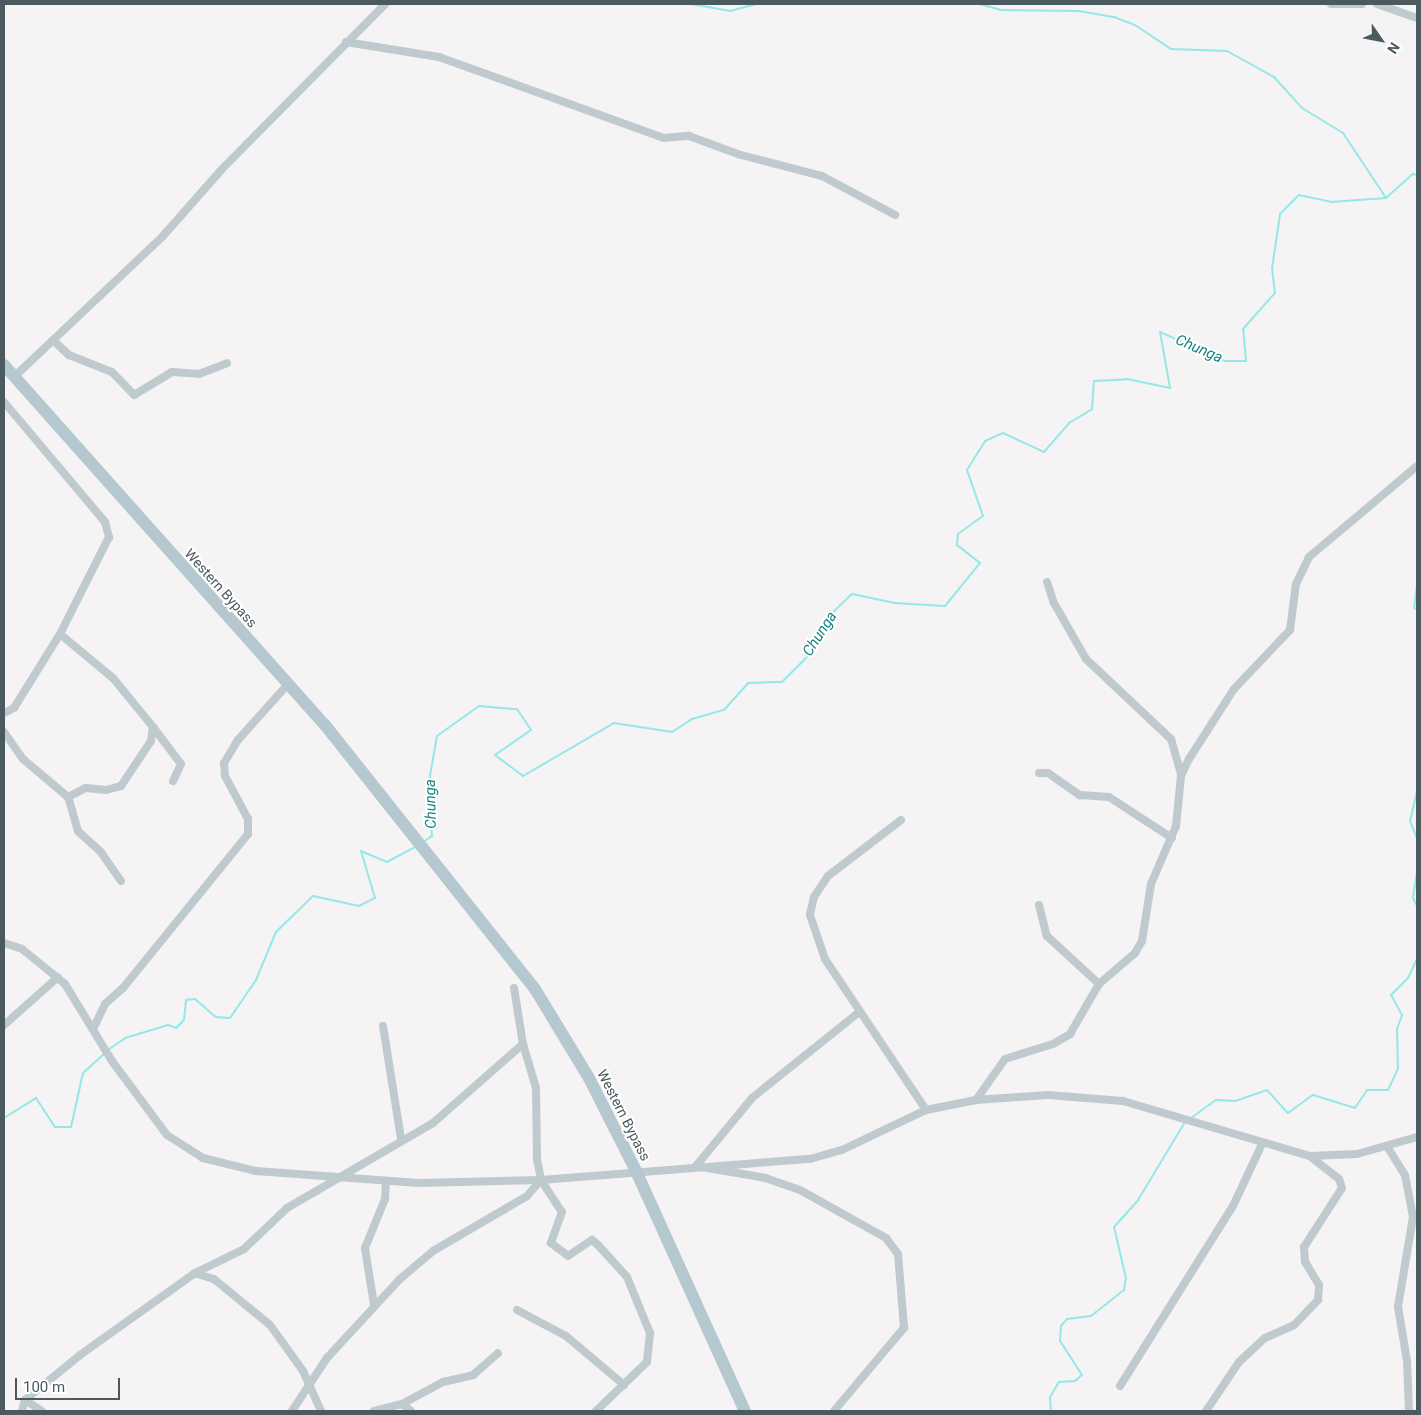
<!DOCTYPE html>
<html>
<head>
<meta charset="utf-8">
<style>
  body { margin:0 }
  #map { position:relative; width:1421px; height:1415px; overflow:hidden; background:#f5f3f3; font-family:Roboto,sans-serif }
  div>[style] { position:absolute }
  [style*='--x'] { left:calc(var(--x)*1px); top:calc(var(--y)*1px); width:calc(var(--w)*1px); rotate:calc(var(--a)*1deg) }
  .stream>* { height:2px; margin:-1px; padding:0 1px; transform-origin:1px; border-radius:1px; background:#95e8e8 }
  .minor>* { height:8px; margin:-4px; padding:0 4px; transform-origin:4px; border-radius:4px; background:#bfcace }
  .primary>* { height:12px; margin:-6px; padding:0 6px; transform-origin:6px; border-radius:6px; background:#b5c7cf }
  span { translate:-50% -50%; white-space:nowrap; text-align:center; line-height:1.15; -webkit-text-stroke:4px #fff; paint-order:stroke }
  .street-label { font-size:14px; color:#4b5a5f }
  .water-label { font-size:15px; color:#158282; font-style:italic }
  .frame { position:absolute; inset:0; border:5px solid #4b5a5f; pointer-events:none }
  .north { position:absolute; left:1356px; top:15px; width:50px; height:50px; -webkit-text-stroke:4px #fff; paint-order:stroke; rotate:123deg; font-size:14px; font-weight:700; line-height:20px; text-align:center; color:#4b5a5f }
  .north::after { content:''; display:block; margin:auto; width:18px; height:22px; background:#4b5a5f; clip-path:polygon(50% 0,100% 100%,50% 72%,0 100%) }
  .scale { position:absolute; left:15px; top:1378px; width:105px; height:22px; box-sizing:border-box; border:2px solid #4b5a5f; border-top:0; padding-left:6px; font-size:15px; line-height:18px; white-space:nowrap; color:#4b5a5f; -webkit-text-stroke:4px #fff; paint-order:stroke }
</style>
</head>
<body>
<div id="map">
  <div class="stream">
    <i style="--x:691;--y:4;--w:40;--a:10"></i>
    <i style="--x:730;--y:11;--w:28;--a:-15"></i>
    <i style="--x:979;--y:4;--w:23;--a:15"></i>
    <i style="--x:1001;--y:10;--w:78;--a:0.7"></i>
    <i style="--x:1079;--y:11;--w:36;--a:10"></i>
    <i style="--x:1114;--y:17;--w:22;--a:21"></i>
    <i style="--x:1135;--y:25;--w:43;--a:33.7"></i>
    <i style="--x:1171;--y:49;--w:56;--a:2"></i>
    <i style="--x:1227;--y:51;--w:54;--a:29"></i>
    <i style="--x:1274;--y:77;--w:42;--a:47.9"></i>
    <i style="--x:1302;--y:108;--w:48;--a:31.4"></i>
    <i style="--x:1343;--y:133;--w:78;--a:56.5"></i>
    <i style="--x:1417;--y:584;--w:24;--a:97"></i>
    <i style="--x:1414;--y:608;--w:3;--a:18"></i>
    <i style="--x:1417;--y:791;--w:31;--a:103"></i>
    <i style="--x:1410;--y:821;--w:18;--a:68"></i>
    <i style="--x:423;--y:842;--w:11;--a:-34"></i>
    <i style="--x:432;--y:836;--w:49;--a:-94.7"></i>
    <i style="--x:428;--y:787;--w:52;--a:-80"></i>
    <i style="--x:437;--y:736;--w:52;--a:-35.5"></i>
    <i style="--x:479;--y:706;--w:38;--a:5"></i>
    <i style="--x:517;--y:709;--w:25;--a:56"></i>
    <i style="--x:531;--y:730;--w:44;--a:145.2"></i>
    <i style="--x:495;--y:755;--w:35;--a:37"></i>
    <i style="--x:523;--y:776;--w:105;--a:-30.2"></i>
    <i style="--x:614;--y:723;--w:59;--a:8.8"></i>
    <i style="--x:672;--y:732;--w:24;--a:-33"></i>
    <i style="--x:692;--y:719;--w:33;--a:-16"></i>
    <i style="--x:724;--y:710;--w:36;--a:-48"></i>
    <i style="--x:748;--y:683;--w:34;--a:-2"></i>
    <i style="--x:782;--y:682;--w:40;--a:-45"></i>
    <i style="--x:810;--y:654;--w:44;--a:-62.9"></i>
    <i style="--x:830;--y:615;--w:30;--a:-44"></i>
    <i style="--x:852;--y:594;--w:44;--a:11.8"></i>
    <i style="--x:895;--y:603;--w:50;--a:3.4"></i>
    <i style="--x:945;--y:606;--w:55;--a:-50.9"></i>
    <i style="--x:980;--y:563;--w:29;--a:-142"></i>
    <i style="--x:957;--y:545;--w:11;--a:-85"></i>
    <i style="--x:958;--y:534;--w:31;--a:-36"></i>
    <i style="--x:983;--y:516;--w:49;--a:-109.2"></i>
    <i style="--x:967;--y:470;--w:34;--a:-58"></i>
    <i style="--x:985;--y:441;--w:20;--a:-24"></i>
    <i style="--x:1003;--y:433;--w:45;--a:24.9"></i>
    <i style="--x:1044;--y:452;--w:38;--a:-49"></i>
    <i style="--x:1069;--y:423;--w:27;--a:-31"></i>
    <i style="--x:1092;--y:409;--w:28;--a:-86"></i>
    <i style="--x:1094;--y:381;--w:33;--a:-3"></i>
    <i style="--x:1127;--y:379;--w:44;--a:11.8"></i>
    <i style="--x:1170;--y:388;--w:57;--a:-100.1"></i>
    <i style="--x:1160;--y:332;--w:71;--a:24"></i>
    <i style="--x:1225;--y:361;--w:21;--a:0"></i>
    <i style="--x:1246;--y:361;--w:32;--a:-95"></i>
    <i style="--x:1243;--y:329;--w:48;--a:-48.4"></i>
    <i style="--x:1275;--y:293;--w:24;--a:-97"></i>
    <i style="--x:1272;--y:269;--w:56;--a:-81.7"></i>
    <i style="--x:1280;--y:214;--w:27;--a:-45"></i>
    <i style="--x:1299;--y:195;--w:33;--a:12"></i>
    <i style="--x:1331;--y:202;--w:55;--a:-4.2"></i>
    <i style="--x:1386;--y:198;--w:36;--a:-42"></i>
    <i style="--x:1413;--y:174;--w:4;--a:14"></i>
    <i style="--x:1417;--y:872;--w:26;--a:99"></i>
    <i style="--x:1413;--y:898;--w:9;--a:63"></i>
    <i style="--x:108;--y:1050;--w:21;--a:-35"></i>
    <i style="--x:125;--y:1038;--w:45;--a:-16.8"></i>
    <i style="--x:168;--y:1025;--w:9;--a:21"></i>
    <i style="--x:176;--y:1028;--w:11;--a:-45"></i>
    <i style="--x:184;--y:1020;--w:20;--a:-84"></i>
    <i style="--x:186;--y:1000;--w:9;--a:-6"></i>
    <i style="--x:195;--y:999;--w:28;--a:41"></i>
    <i style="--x:216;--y:1017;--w:14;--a:4"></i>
    <i style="--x:230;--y:1018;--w:46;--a:-55.6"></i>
    <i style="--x:256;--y:980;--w:52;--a:-67.4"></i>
    <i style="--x:276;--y:932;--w:52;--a:-44.2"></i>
    <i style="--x:313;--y:896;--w:47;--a:12.3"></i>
    <i style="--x:359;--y:906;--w:18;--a:-27"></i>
    <i style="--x:375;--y:898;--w:49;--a:-106.6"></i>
    <i style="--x:361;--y:851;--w:28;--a:23"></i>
    <i style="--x:387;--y:862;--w:32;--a:-28"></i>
    <i style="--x:4;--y:1118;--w:38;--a:-32"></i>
    <i style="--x:36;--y:1098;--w:35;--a:57"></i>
    <i style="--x:55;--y:1127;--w:16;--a:0"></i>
    <i style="--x:71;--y:1127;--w:55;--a:-77.5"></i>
    <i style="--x:83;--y:1073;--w:28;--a:-42"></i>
    <i style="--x:1191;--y:1118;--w:31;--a:-36"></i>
    <i style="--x:1216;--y:1100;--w:19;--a:3"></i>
    <i style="--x:1235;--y:1101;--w:34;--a:-19"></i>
    <i style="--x:1267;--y:1090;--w:31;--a:48"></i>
    <i style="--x:1288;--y:1113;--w:31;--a:-36"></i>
    <i style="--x:1313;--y:1095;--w:44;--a:17.2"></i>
    <i style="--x:1355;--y:1108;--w:22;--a:-56"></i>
    <i style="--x:1367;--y:1090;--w:21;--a:0"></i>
    <i style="--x:1388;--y:1090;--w:23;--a:-65"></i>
    <i style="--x:1398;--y:1069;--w:40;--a:-91.4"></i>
    <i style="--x:1397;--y:1029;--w:15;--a:-70"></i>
    <i style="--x:1402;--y:1015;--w:23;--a:-119"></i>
    <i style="--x:1391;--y:995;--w:24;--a:-45"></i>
    <i style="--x:1408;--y:978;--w:21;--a:-65"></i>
    <i style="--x:1051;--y:1411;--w:14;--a:-94"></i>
    <i style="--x:1050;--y:1397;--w:17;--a:-59"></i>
    <i style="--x:1059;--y:1382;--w:16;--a:-4"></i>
    <i style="--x:1075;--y:1381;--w:9;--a:-41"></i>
    <i style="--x:1082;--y:1375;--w:40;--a:-122.9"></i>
    <i style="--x:1060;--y:1341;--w:15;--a:-86"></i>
    <i style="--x:1061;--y:1326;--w:9;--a:-49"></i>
    <i style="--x:1067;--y:1319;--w:24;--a:-7"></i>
    <i style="--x:1091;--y:1316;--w:42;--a:-38.2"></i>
    <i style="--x:1124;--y:1290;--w:12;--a:-81"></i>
    <i style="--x:1126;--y:1278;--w:52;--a:-103.2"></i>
    <i style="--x:1114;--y:1227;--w:36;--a:-48"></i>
    <i style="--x:1138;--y:1200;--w:91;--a:-58.9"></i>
  </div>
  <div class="minor">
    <i style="--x:1331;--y:4;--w:31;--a:0"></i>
    <i style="--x:1377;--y:4;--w:42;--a:19.3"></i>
    <i style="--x:346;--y:42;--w:94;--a:9.2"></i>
    <i style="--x:439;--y:57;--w:239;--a:19.8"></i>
    <i style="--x:664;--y:138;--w:25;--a:-5"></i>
    <i style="--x:689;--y:136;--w:55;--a:20.1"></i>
    <i style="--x:741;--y:155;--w:84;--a:14.5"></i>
    <i style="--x:822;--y:176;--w:83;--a:28.1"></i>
    <i style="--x:55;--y:342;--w:19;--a:43"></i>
    <i style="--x:69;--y:355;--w:46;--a:21.6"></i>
    <i style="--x:112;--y:372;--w:32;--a:46"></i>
    <i style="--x:134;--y:395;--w:44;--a:-31.2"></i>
    <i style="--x:172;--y:372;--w:27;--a:4"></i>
    <i style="--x:199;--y:374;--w:30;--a:-21"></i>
    <i style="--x:14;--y:377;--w:205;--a:-43.4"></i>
    <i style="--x:163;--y:236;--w:89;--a:-48.6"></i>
    <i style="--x:222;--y:169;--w:232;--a:-45.3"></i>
    <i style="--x:4;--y:402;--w:157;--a:49.9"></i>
    <i style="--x:105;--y:522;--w:16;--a:75"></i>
    <i style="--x:109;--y:537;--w:109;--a:116.8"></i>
    <i style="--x:60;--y:634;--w:87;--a:121.9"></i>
    <i style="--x:14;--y:708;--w:11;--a:153"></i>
    <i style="--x:1047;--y:582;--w:22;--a:72"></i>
    <i style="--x:1054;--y:603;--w:64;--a:60.3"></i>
    <i style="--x:1086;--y:659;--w:117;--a:43.3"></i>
    <i style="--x:1171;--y:739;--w:36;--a:74"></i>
    <i style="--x:60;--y:634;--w:69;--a:39.7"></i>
    <i style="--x:113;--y:678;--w:63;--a:50.8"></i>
    <i style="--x:153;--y:727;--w:46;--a:52.9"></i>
    <i style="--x:181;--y:764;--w:19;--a:115"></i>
    <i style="--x:4;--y:732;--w:33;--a:55"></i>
    <i style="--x:23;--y:759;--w:59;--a:40.2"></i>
    <i style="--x:1039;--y:773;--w:9;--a:0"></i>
    <i style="--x:1048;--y:773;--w:39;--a:35"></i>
    <i style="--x:1080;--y:795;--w:29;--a:4"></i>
    <i style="--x:1109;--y:797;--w:75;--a:33.1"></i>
    <i style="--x:901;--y:820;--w:92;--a:142.5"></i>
    <i style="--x:828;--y:876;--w:25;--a:124"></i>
    <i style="--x:814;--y:897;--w:18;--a:103"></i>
    <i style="--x:810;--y:915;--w:46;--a:71.2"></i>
    <i style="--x:825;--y:959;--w:182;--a:56.2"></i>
    <i style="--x:121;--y:881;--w:35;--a:-125"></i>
    <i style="--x:101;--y:852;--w:31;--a:-138"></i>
    <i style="--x:78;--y:831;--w:35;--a:-106"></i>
    <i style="--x:68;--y:797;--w:20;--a:-27"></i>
    <i style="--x:86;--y:788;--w:20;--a:6"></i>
    <i style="--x:106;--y:790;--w:16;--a:-15"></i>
    <i style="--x:121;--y:786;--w:54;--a:-56.3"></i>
    <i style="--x:151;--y:741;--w:14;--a:-82"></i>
    <i style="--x:1039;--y:905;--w:32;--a:76"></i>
    <i style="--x:1047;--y:936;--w:71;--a:42.7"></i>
    <i style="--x:4;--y:943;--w:19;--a:18"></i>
    <i style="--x:22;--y:949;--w:55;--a:39.1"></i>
    <i style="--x:65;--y:984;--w:90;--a:58.6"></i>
    <i style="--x:112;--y:1061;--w:92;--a:53.4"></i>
    <i style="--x:167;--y:1135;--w:43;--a:32.6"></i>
    <i style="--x:203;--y:1158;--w:55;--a:13.8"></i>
    <i style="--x:256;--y:1171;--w:163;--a:4.2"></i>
    <i style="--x:419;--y:1183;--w:122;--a:-1.4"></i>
    <i style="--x:541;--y:1180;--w:270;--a:-4.5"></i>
    <i style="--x:810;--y:1159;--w:33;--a:-16"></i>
    <i style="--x:842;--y:1150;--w:93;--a:-25.5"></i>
    <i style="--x:926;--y:1110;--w:51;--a:-11.3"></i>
    <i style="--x:976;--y:1100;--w:72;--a:-4"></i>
    <i style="--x:1048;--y:1095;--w:75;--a:4.6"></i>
    <i style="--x:1123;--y:1101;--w:195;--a:16.4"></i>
    <i style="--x:1310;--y:1156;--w:47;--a:-2.4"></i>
    <i style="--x:1357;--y:1154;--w:62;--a:-15.8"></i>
    <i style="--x:514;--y:988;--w:57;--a:80.9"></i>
    <i style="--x:4;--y:1025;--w:72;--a:-41.6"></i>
    <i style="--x:383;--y:1026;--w:114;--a:80.9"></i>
    <i style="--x:93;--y:1029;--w:28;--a:-64"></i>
    <i style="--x:105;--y:1004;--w:24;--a:-42"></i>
    <i style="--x:123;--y:988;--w:198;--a:-50.9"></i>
    <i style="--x:248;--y:834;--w:15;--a:-90"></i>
    <i style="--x:248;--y:819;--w:49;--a:-118.1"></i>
    <i style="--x:225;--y:776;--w:13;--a:-94"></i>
    <i style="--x:224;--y:763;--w:27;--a:-59"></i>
    <i style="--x:238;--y:740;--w:75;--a:-48.2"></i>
    <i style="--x:976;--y:1100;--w:50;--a:-54.7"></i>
    <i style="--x:1005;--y:1059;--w:50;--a:-17.4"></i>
    <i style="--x:1053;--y:1044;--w:20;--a:-30"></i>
    <i style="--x:1070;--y:1034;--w:58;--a:-59.9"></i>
    <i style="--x:1099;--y:984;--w:48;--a:-40.7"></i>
    <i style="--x:1135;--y:953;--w:14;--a:-60"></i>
    <i style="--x:1142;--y:941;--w:58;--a:-81"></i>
    <i style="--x:1151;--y:884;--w:63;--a:-66.7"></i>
    <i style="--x:1176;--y:826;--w:50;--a:-84.3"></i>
    <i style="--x:1181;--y:776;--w:19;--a:-65"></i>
    <i style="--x:1189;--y:759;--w:83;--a:-57.3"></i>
    <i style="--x:1234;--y:689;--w:81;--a:-46.5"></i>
    <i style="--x:1290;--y:630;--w:46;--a:-82.6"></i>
    <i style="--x:1296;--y:584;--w:30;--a:-64"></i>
    <i style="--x:1309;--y:557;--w:141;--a:-40.1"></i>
    <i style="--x:1388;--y:1148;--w:32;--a:58"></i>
    <i style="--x:1405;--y:1175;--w:43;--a:79.2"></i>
    <i style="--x:1413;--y:1217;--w:91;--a:99.5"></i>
    <i style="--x:1398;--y:1307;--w:55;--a:80.5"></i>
    <i style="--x:1407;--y:1361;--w:50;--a:87.7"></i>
    <i style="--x:195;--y:1273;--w:20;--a:18"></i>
    <i style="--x:214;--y:1279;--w:72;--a:39.4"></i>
    <i style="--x:270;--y:1325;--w:57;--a:54.3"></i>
    <i style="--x:303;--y:1371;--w:44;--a:65.8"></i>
    <i style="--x:374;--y:1305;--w:58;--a:-99"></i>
    <i style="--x:365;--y:1248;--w:53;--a:-67.8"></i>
    <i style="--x:385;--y:1199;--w:18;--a:-87"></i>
    <i style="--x:517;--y:1310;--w:55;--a:28"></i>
    <i style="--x:566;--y:1336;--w:76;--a:40.2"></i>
    <i style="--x:1120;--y:1386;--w:213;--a:-57.9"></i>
    <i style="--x:1233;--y:1206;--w:68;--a:-64.9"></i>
    <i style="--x:25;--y:1400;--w:20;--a:33"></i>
    <i style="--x:402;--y:1404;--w:47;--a:-28.2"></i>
    <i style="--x:443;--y:1382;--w:31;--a:-13"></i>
    <i style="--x:473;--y:1375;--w:33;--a:-41"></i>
    <i style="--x:22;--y:1411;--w:11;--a:-75"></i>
    <i style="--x:25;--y:1400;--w:71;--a:-39.3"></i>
    <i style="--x:80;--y:1355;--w:141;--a:-35.5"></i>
    <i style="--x:195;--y:1273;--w:55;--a:-26.1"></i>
    <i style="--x:244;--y:1249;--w:59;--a:-43.6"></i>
    <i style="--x:287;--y:1208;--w:169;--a:-30.2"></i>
    <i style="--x:433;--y:1123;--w:120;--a:-41.3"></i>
    <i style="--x:523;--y:1044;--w:46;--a:73.5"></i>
    <i style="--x:536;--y:1088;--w:71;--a:89.2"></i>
    <i style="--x:537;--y:1159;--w:21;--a:79"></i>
    <i style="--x:541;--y:1180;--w:38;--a:57"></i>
    <i style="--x:562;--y:1212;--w:33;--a:110"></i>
    <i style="--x:551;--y:1243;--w:21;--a:37"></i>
    <i style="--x:568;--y:1256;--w:29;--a:-34"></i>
    <i style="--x:592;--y:1240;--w:8;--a:40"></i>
    <i style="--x:598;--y:1245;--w:43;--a:47.8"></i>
    <i style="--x:627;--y:1277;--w:61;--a:67.7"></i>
    <i style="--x:650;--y:1333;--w:29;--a:96"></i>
    <i style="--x:647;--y:1362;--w:71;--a:136.1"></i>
    <i style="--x:292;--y:1411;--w:64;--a:-56.6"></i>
    <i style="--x:327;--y:1358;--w:108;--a:-47.3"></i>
    <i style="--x:400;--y:1279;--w:43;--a:-40.3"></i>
    <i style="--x:433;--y:1251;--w:109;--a:-30.3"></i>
    <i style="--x:527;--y:1196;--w:21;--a:-49"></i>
    <i style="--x:374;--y:1411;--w:29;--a:-14"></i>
    <i style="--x:402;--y:1404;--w:11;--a:38"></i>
    <i style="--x:834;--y:1411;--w:109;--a:-49.9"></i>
    <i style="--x:904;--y:1328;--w:74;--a:-94.6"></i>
    <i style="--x:898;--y:1254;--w:20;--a:-127"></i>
    <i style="--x:886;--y:1238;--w:98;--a:-150.8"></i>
    <i style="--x:800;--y:1190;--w:36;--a:-161"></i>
    <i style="--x:766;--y:1178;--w:71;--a:-170.3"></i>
    <i style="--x:696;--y:1166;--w:88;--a:-50.5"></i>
    <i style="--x:752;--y:1098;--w:136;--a:-38.7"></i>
    <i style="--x:1206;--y:1411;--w:59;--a:-56"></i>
    <i style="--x:1239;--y:1362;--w:35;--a:-43"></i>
    <i style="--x:1265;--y:1338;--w:32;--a:-24"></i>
    <i style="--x:1294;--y:1325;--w:35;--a:-46"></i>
    <i style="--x:1318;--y:1300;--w:15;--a:-86"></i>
    <i style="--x:1319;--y:1285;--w:27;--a:-121"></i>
    <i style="--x:1305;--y:1262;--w:15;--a:-94"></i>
    <i style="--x:1304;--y:1247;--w:70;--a:-57.2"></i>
    <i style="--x:1342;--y:1188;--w:9;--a:-108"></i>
    <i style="--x:1339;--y:1179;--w:37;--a:-142"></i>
  </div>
  <div class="primary">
    <i style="--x:4;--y:365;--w:482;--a:48.3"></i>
    <i style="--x:325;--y:725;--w:337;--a:51.5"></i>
    <i style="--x:535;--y:989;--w:104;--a:58.8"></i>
    <i style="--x:589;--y:1078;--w:104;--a:63.2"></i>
    <i style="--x:636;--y:1171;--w:264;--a:65.6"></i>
  </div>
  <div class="street-label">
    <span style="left:221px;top:588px;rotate:48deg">Western Bypass</span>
    <span style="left:624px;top:1115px;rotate:63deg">Western Bypass</span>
  </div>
  <div class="water-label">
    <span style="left:1199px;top:349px;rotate:23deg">Chunga</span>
    <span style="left:820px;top:634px;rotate:-57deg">Chunga</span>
    <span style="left:431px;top:804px;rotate:-91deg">Chunga</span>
  </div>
  <div class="frame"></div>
  <div class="north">N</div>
  <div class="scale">100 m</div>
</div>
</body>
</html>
